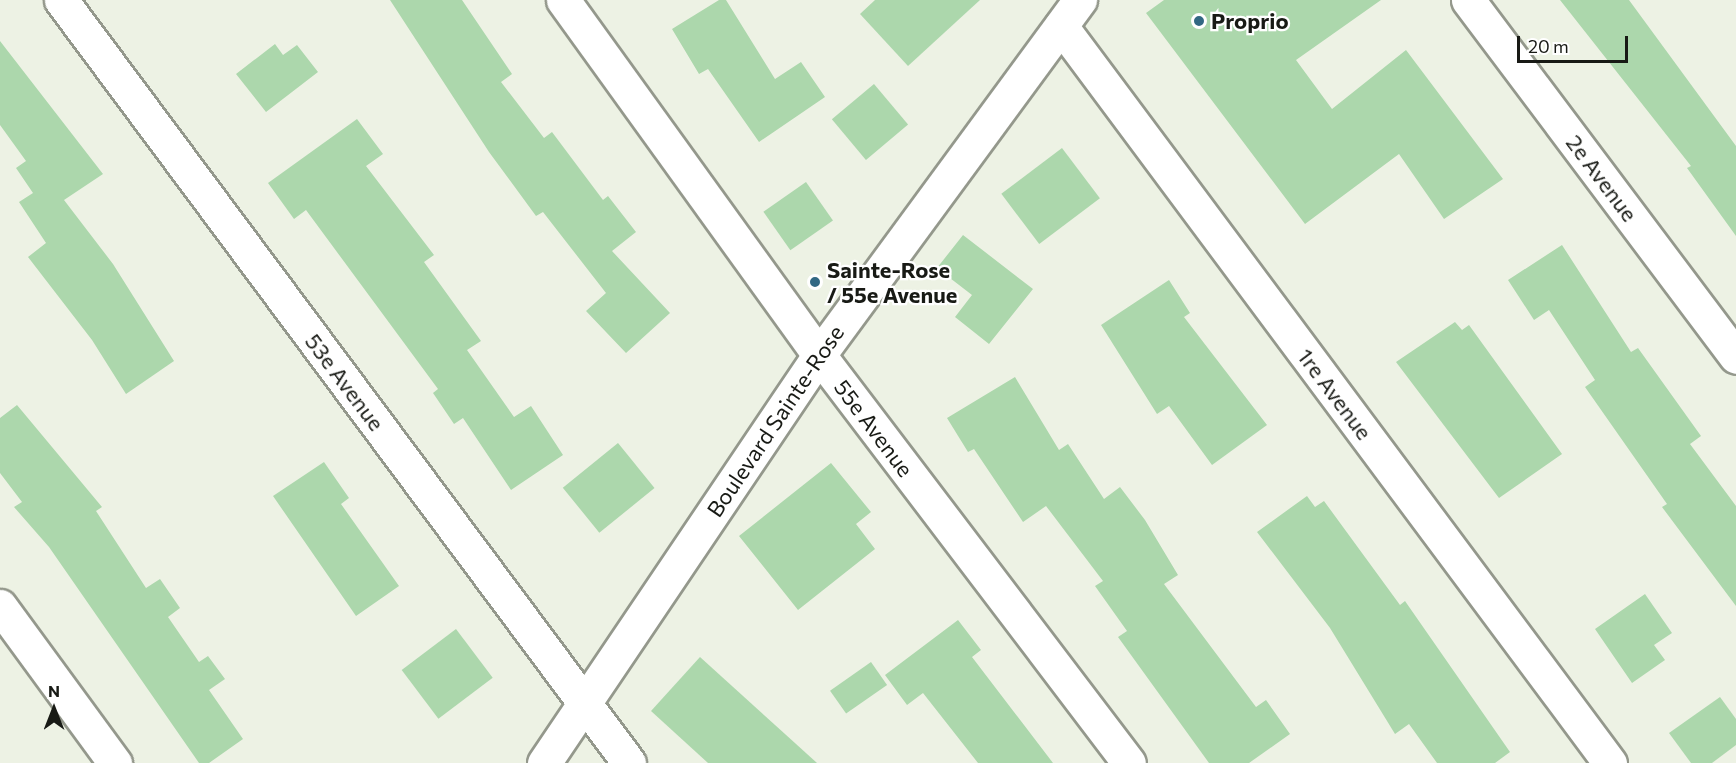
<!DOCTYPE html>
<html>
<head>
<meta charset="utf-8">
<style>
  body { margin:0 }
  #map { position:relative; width:1736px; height:763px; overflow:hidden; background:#edf2e4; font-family:Commissioner,sans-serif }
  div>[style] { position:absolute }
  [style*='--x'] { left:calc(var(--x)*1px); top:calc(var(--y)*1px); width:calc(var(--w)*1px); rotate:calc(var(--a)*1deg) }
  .building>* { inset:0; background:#acd7ac; transform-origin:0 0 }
  .roads { filter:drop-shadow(2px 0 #94988c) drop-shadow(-2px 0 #94988c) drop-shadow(0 2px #94988c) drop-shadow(0 -2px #94988c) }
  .minor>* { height:33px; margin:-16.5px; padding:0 16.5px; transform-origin:16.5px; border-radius:16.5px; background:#fff }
  .tertiary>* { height:33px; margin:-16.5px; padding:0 16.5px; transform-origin:16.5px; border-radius:16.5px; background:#fff }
  .dots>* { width:16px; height:16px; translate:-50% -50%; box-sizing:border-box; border:3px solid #fff; border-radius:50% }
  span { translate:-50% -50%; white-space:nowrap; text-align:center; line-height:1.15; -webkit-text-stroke:4.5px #fff; paint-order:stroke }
  .poi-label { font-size:22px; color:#181a15; font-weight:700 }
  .left { translate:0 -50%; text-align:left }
  .street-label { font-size:22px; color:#181a15 }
  .north { position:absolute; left:24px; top:679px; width:60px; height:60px; -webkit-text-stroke:4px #fff; paint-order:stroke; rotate:0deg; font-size:16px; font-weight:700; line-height:24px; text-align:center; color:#181a15 }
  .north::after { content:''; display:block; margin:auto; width:21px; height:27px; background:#181a15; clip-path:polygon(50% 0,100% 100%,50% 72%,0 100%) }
  .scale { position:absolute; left:1517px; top:36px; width:111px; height:27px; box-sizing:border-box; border:3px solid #181a15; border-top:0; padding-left:8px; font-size:18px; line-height:21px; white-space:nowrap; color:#181a15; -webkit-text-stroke:4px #fff; paint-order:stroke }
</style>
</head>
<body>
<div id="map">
  <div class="building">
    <i style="clip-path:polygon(390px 0,462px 0,512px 74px,501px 82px,544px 138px,552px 132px,603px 200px,608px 196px,636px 232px,612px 251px,670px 313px,626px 353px,586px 311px,606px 293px,543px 212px,536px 216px,489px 152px)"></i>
    <i style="clip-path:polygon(719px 0,726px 0,775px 79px,801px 62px,825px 97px,759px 142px,708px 69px,699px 74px,672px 29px)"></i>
    <i style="clip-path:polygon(875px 0,980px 0,908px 66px,860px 14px)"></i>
    <i style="clip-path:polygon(1164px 0,1381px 0,1296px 60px,1332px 109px,1406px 50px,1503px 179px,1444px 219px,1399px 154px,1305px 224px,1146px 13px)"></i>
    <i style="clip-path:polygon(1560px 0,1629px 0,1736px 146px,1736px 236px,1687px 168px,1691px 166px)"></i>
    <i style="clip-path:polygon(0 41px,103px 174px,64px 200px,113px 264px,174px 361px,126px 394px,92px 340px,28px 257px,46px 243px,19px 202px,33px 193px,16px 168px,26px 161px,0 125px)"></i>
    <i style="clip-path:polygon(275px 44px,283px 55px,297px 45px,318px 72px,266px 112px,236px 74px)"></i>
    <i style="left:874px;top:84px;width:53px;height:55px;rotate:50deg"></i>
    <i style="clip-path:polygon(357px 119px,383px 154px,366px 166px,434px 255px,424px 262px,481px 341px,467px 350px,514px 417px,531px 406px,563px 455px,511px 490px,463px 418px,454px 424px,433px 393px,438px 389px,306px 210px,294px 219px,268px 183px)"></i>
    <i style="left:1062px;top:148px;width:63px;height:76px;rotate:53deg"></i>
    <i style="left:806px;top:182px;width:47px;height:52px;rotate:55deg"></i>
    <i style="clip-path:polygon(963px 235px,1033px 289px,989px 344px,955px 317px,972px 295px,937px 268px)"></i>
    <i style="clip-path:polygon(1562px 245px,1631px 352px,1638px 348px,1701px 436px,1690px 444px,1736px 506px,1736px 606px,1662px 507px,1667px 504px,1585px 387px,1595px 380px,1549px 310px,1534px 320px,1508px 280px)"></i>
    <i style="clip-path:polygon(1169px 280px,1190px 313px,1184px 317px,1267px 425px,1212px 465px,1169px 406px,1157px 414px,1101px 325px)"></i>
    <i style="clip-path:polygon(1455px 322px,1462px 330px,1469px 325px,1562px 454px,1499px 498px,1396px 362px)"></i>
    <i style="clip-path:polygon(1015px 377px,1059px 450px,1068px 444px,1104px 499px,1120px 487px,1145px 520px,1178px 575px,1164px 584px,1256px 707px,1266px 700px,1290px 734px,1249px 763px,1209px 763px,1118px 637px,1127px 631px,1095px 586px,1103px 581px,1046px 506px,1023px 522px,974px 449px,968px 452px,947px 418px)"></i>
    <i style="clip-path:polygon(17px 405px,102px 507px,96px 511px,146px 588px,160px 579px,180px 608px,168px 617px,199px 662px,208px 656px,225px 679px,209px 690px,243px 739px,209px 763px,199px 763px,49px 547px,14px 507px,22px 502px,0 473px,0 418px)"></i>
    <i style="left:618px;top:443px;width:58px;height:71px;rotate:51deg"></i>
    <i style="clip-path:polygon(324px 462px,349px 498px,341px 504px,399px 586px,356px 616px,273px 496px)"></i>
    <i style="clip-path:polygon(831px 463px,871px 512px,856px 524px,875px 549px,798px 610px,739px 536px)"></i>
    <i style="clip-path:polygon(1307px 496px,1315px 507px,1324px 501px,1400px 605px,1405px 601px,1510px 752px,1495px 763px,1437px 763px,1409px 724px,1395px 734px,1330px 628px,1257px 532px)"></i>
    <i style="clip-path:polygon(1645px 594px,1672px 633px,1654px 645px,1665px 660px,1632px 683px,1595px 629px)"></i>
    <i style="clip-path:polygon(958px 620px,981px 650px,972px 657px,1053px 763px,978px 763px,923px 693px,907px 705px,885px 675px)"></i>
    <i style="left:456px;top:629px;width:61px;height:68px;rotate:53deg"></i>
    <i style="clip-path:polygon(700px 657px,785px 734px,817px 763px,708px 763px,651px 711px)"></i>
    <i style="left:871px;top:662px;width:28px;height:50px;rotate:55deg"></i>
    <i style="clip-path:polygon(1720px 697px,1736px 719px,1736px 745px,1712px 763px,1691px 763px,1669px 733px)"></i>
  </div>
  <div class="roads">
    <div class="minor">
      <i style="--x:61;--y:0;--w:951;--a:53.33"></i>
      <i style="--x:563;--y:0;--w:438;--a:54.2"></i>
      <i style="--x:819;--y:355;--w:512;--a:52.77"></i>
      <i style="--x:1468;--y:0;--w:446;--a:53.1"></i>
      <i style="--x:1061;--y:26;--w:919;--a:53.32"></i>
      <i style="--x:0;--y:606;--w:195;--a:53.8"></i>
    </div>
    <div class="tertiary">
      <i style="--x:544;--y:763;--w:492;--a:-56"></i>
      <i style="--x:819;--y:355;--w:441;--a:-53.7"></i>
    </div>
  </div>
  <div class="dots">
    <i style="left:1199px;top:21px;background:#326883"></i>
    <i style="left:815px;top:282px;background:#326883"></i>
  </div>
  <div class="poi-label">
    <span class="left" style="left:1211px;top:21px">Proprio</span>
    <span class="left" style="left:827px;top:282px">Sainte-Rose<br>/ 55e Avenue</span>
  </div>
  <div class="street-label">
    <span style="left:1602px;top:178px;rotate:53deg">2e Avenue</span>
    <span style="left:345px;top:382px;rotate:53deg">53e Avenue</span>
    <span style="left:1335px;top:394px;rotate:53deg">1re Avenue</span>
    <span style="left:775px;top:421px;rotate:-56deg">Boulevard Sainte-Rose</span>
    <span style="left:874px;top:428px;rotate:53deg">55e Avenue</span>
  </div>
  <div class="north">N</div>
  <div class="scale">20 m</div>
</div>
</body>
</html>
